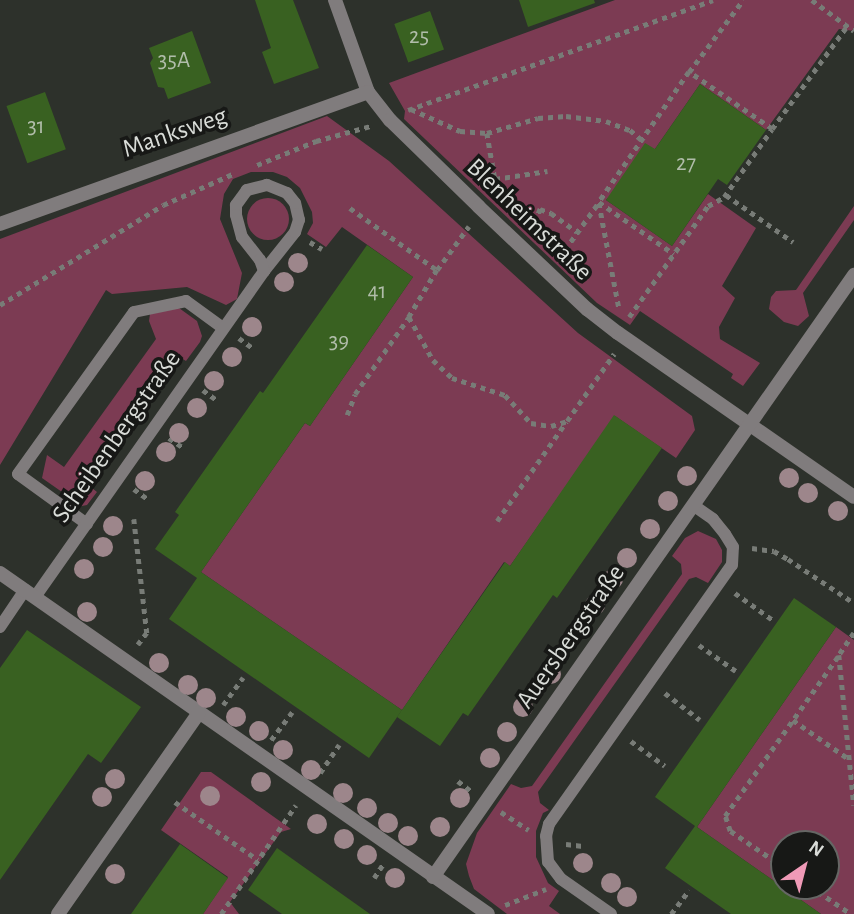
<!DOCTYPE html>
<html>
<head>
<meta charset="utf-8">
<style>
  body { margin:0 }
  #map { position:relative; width:854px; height:914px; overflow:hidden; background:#2d312b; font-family:"Alegreya Sans",sans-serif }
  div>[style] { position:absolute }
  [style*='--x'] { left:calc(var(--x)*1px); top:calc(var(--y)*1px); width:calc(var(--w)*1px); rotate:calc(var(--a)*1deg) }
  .green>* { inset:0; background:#7c3b53 }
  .round { border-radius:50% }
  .building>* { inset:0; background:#396121; transform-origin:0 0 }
  .path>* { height:4.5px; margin-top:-2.25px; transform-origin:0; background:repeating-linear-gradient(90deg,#787c77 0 5px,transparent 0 10px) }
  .lane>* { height:12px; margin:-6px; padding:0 6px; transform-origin:6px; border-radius:6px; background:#807c7d }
  .street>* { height:14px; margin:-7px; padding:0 7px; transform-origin:7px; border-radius:7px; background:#807c7d }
  .trees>* { width:20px; height:20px; margin:-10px; border-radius:50%; background:#9d868b }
  span { translate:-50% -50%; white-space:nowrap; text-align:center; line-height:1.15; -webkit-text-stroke:7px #171816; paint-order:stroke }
  .number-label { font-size:23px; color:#b1bdaa }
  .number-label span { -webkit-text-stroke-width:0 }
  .street-label { font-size:26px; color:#d9dcd8 }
  .north { position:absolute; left:770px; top:830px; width:70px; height:70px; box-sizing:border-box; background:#171816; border:2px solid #656664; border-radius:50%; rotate:35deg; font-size:19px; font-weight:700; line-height:28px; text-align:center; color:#d9dcd8 }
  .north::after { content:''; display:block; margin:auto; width:24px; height:32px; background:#f09ab7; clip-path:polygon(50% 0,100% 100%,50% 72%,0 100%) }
</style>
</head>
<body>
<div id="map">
  <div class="green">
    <i style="clip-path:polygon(615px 0,854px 0,854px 31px,839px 29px,766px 130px,700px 84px,655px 149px,606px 200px,672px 246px,708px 194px,756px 228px,722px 286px,735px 298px,719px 327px,720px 339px,760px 363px,743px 386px,731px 378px,733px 374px,640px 311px,630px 325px,597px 303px,404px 119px,405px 111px,389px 83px)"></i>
    <i style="clip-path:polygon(327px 116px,389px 161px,578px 333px,692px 416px,695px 430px,676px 458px,615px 416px,510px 566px,504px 562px,402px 710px,201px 572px,305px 423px,310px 426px,413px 277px,342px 227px,326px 247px,307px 234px,313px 223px,312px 212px,300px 188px,287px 177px,273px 172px,251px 172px,233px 179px,224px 194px,220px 219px,242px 273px,237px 299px,226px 305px,187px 287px,112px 294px,106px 290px,0 465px,0 239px)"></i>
    <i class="round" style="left:247px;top:198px;width:42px;height:42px"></i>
    <i style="clip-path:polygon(854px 206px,854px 220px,803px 293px,809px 316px,798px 326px,784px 322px,769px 309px,771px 297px,776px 291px,796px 290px)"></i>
    <i style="clip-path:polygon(179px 308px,197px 321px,202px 336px,200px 342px,186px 361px,170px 351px,82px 480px,97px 492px,87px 505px,82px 506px,42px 478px,47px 455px,64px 467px,156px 339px,149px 321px,150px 314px)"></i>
    <i style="clip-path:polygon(698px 531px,716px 539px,722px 550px,722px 562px,708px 583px,696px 577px,689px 579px,538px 792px,540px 803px,549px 810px,543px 813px,536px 831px,536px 857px,548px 883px,559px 891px,549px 906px,560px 914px,507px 914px,474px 889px,469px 876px,466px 864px,477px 833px,511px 784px,521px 788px,532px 786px,682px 574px,681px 564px,672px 556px,685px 538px)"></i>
    <i style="clip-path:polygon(evenodd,836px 627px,854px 640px,854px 914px,821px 914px,697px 827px,836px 627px,784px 844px,826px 844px,826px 886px,784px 886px,784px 844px)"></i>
    <i style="clip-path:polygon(201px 772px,211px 772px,291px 829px,281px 832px,230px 902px,239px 914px,203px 914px,228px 877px,161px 830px)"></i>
  </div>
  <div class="building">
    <i style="clip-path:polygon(255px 0,293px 0,319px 68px,274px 84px,262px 52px,271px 48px)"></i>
    <i style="clip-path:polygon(519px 0,594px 0,595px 3px,528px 27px)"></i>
    <i style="left:430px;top:11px;width:41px;height:38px;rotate:70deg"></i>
    <i style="clip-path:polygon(192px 31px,211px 83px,168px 99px,164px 88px,158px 87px,150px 63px,153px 58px,149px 48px)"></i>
    <i style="clip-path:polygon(700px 84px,766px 130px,727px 185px,718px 179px,672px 246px,606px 200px,645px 143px,655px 149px)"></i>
    <i style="left:45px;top:92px;width:61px;height:41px;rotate:70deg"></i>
    <i style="clip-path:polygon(367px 245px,413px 277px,310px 426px,305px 423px,201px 572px,402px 710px,369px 758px,169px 619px,197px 578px,155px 549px,179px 515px,175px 512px,260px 391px,263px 393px)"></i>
    <i style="clip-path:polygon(614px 415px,662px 448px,557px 598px,553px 595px,468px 716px,463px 713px,440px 746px,397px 717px,505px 562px,510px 566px)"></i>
    <i style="clip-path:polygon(794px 598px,836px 627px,697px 827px,821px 914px,731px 914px,665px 868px,695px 826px,655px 797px)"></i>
    <i style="clip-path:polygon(27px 630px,141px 707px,101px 763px,88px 754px,0 880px,0 668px)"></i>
    <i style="clip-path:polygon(180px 844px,228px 878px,203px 914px,131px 914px)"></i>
    <i style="clip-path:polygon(277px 848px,370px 914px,282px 914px,248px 890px)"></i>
  </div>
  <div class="path">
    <i style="--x:812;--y:0;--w:52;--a:36.4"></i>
    <i style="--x:689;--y:72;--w:90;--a:-53.1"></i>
    <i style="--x:411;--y:109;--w:54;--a:24.2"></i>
    <i style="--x:460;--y:131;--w:27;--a:4"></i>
    <i style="--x:487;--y:133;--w:53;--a:-16.4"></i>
    <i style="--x:538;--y:118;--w:28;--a:-4"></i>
    <i style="--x:566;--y:116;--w:40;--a:7.1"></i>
    <i style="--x:606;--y:121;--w:26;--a:21"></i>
    <i style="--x:630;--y:130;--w:16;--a:40"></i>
    <i style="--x:408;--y:110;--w:324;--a:-19.8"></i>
    <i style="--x:772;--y:129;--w:127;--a:-53.9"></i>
    <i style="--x:487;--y:133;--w:47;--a:80.1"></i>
    <i style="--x:495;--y:179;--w:13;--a:122"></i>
    <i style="--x:257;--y:165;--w:64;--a:-22.1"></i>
    <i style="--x:316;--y:141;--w:57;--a:-15.3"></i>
    <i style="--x:495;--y:179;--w:53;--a:-8.7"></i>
    <i style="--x:726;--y:195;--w:82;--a:35"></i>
    <i style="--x:599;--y:203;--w:107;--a:79.2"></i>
    <i style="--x:350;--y:208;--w:107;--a:35.5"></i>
    <i style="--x:437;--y:270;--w:55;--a:120.8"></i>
    <i style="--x:409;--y:317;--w:49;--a:60.8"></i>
    <i style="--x:433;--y:360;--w:26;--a:43"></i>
    <i style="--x:452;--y:378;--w:56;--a:17.8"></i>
    <i style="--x:505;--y:395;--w:38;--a:47"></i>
    <i style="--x:531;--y:423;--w:20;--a:9"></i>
    <i style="--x:551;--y:426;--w:17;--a:-17"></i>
    <i style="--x:567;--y:421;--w:82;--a:-55"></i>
    <i style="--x:531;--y:232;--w:25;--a:-69"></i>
    <i style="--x:540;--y:209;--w:12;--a:20"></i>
    <i style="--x:551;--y:213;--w:32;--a:36"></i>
    <i style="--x:310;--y:242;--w:14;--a:30"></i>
    <i style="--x:559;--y:258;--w:69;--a:-54.5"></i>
    <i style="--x:437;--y:270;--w:54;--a:-54"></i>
    <i style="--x:0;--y:305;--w:191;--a:-31.5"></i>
    <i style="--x:163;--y:205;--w:79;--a:-24"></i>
    <i style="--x:629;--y:317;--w:136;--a:-54.6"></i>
    <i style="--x:708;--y:206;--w:18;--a:-29"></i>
    <i style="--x:724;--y:197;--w:83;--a:-54.8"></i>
    <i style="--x:772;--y:129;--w:101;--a:-145.5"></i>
    <i style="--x:689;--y:72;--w:158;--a:124.7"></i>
    <i style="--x:599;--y:202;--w:91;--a:34.7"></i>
    <i style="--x:239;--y:338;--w:17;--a:36"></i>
    <i style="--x:203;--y:390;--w:17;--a:36"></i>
    <i style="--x:347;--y:415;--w:22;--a:-69"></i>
    <i style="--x:355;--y:394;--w:94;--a:-55"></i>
    <i style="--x:169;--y:438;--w:18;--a:34"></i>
    <i style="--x:134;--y:489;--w:17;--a:36"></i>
    <i style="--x:134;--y:519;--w:115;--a:83.5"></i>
    <i style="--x:147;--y:633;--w:15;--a:127"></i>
    <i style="--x:497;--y:521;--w:121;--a:-55.1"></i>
    <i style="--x:752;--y:548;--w:22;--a:8"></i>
    <i style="--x:774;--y:551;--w:16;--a:30"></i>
    <i style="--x:788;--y:559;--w:79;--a:33.7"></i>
    <i style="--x:735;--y:593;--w:47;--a:35.4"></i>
    <i style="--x:854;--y:633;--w:27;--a:124"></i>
    <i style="--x:839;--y:655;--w:151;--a:84.3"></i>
    <i style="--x:699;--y:645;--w:45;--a:35.1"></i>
    <i style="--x:665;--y:693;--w:44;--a:37.6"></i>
    <i style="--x:223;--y:705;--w:34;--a:-54"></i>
    <i style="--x:793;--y:720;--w:68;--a:34.9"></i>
    <i style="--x:271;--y:740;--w:35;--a:-53"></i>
    <i style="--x:631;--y:741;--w:42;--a:36.3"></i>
    <i style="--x:320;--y:773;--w:34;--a:-56"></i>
    <i style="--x:458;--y:781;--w:16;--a:38"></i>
    <i style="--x:175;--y:802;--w:101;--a:34.9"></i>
    <i style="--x:501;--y:812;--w:33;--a:33"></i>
    <i style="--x:566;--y:844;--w:17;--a:7"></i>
    <i style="--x:784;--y:868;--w:65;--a:-145.6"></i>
    <i style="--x:730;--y:831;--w:16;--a:-108"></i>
    <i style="--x:725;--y:816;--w:197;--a:-54.7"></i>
    <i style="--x:374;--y:878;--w:17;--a:-57"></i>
    <i style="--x:810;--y:886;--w:50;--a:34.3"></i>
    <i style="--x:505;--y:905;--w:44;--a:-21.3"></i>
    <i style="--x:221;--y:914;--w:132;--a:-55.5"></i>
    <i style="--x:671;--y:914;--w:30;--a:-53"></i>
  </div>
  <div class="lane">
    <i style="--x:87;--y:524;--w:85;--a:-144.1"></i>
    <i style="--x:18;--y:474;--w:199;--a:-54.4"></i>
    <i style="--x:134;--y:312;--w:53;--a:-11.9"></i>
    <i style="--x:186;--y:301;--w:46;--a:36.1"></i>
    <i style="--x:35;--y:597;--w:398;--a:-54.9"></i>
    <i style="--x:264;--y:271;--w:50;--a:-51.5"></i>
    <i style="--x:295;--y:232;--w:13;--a:-72"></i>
    <i style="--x:299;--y:220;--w:17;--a:-103"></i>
    <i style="--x:295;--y:203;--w:13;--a:-129"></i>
    <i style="--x:287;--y:193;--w:22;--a:-158"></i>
    <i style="--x:267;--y:185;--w:21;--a:166"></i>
    <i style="--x:247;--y:190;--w:19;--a:126"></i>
    <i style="--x:236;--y:205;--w:10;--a:90"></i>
    <i style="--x:236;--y:215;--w:23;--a:75"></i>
    <i style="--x:242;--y:237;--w:29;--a:52"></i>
    <i style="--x:260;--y:260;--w:12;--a:70"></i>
    <i style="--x:0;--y:627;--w:45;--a:-56"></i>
    <i style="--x:611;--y:914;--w:61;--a:-145"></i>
    <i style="--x:561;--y:879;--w:21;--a:-127"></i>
    <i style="--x:548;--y:862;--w:26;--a:-94"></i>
    <i style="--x:546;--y:836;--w:12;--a:-76"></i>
    <i style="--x:549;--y:824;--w:317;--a:-54.8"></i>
    <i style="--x:732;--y:565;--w:18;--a:-87"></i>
    <i style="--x:733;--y:547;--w:15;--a:-122"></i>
    <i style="--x:725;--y:534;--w:19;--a:-129"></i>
    <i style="--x:713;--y:519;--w:24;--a:-145"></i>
  </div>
  <div class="street">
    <i style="--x:335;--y:0;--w:98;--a:70.3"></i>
    <i style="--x:368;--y:92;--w:36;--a:52"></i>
    <i style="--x:390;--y:120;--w:124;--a:44.3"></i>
    <i style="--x:479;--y:207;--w:149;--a:43.4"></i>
    <i style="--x:587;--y:309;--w:39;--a:38"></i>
    <i style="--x:618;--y:333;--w:287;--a:34.8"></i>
    <i style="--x:0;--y:224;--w:391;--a:-19.7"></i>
    <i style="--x:0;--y:573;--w:595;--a:34.94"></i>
    <i style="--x:433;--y:877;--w:735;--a:-55.03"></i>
    <i style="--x:58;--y:914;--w:246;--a:-55"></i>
  </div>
  <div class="trees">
    <i style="left:298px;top:263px"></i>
    <i style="left:284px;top:282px"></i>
    <i style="left:252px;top:327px"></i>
    <i style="left:232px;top:357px"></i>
    <i style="left:214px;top:381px"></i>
    <i style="left:197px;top:408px"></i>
    <i style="left:179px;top:433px"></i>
    <i style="left:166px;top:452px"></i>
    <i style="left:687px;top:476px"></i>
    <i style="left:789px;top:478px"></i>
    <i style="left:145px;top:481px"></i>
    <i style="left:808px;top:493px"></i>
    <i style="left:668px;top:501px"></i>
    <i style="left:838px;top:511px"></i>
    <i style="left:113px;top:526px"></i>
    <i style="left:650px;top:529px"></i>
    <i style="left:103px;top:547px"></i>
    <i style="left:627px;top:558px"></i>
    <i style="left:84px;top:569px"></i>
    <i style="left:613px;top:579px"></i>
    <i style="left:595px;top:605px"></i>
    <i style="left:87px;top:612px"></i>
    <i style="left:159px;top:663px"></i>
    <i style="left:551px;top:674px"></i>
    <i style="left:188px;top:685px"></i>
    <i style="left:206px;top:698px"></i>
    <i style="left:523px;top:707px"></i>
    <i style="left:236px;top:717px"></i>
    <i style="left:259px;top:731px"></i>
    <i style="left:507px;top:732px"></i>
    <i style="left:283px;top:750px"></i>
    <i style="left:490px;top:758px"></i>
    <i style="left:311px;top:770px"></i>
    <i style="left:115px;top:779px"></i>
    <i style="left:261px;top:782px"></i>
    <i style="left:343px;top:793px"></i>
    <i style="left:210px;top:796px"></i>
    <i style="left:102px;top:797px"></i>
    <i style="left:460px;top:798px"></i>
    <i style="left:367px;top:808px"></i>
    <i style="left:388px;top:823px"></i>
    <i style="left:317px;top:824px"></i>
    <i style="left:440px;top:827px"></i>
    <i style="left:408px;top:836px"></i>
    <i style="left:344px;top:839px"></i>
    <i style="left:367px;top:855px"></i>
    <i style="left:583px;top:863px"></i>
    <i style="left:115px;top:874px"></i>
    <i style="left:395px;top:878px"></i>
    <i style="left:611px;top:883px"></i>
    <i style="left:627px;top:897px"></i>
  </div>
  <div class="number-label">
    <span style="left:419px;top:37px">25</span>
    <span style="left:174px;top:61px">35A</span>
    <span style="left:36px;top:127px">31</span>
    <span style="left:686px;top:164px">27</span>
    <span style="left:377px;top:292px">41</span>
    <span style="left:339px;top:342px">39</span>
  </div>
  <div class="street-label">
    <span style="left:175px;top:133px;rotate:-19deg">Manksweg</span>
    <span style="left:529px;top:220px;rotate:44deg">Blenheimstraße</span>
    <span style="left:117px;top:437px;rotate:-55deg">Scheibenbergstraße</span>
    <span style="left:571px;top:637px;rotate:-55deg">Auersbergstraße</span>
  </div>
  <div class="north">N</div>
</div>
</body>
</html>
